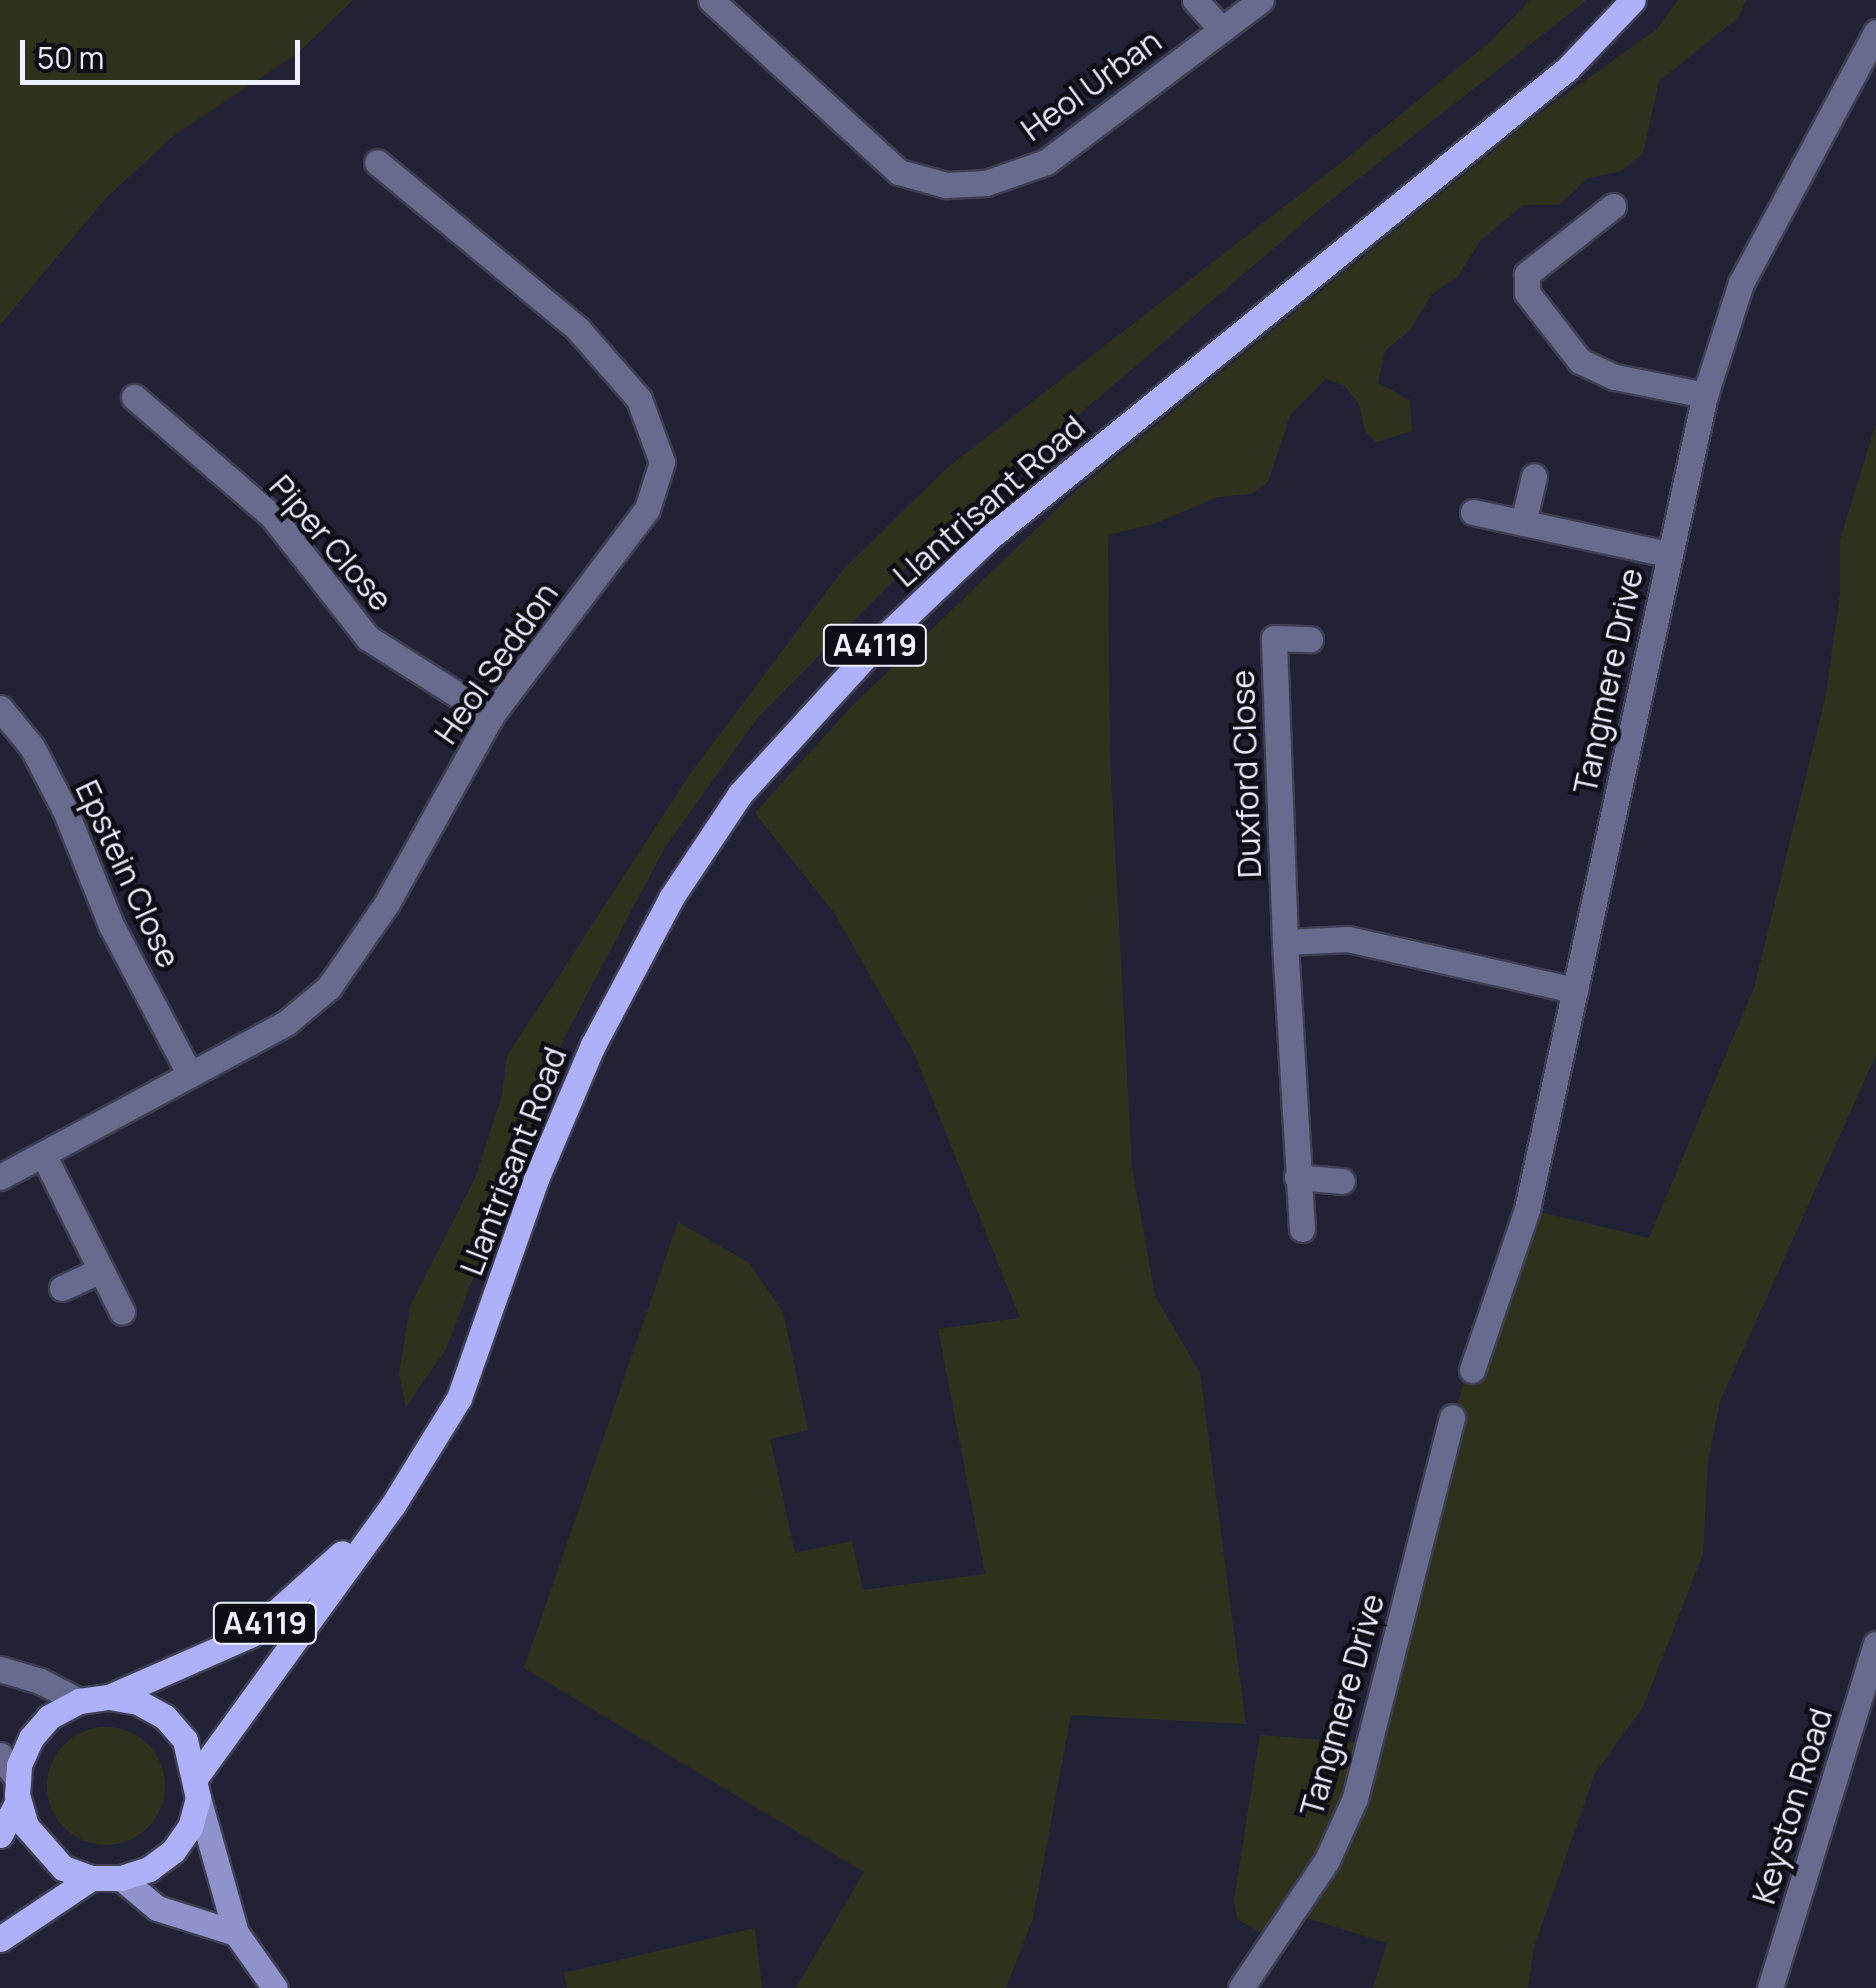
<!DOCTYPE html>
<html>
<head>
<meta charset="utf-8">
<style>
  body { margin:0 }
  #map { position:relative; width:1876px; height:1988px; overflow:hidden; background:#222237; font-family:Manrope,sans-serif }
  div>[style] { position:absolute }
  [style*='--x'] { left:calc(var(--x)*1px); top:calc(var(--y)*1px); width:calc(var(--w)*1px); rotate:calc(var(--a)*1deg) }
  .green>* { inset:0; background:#2e321d }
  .round { border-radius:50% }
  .roads { filter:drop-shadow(2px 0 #3f3f53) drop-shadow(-2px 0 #3f3f53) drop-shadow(0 2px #3f3f53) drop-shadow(0 -2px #3f3f53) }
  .street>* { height:25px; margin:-12.5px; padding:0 12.5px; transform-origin:12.5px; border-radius:12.5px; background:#696b8e }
  .secondary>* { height:25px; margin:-12.5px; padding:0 12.5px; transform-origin:12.5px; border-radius:12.5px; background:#9092cb }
  .primary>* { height:25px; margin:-12.5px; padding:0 12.5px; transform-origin:12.5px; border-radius:12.5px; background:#aeb1fa }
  span { translate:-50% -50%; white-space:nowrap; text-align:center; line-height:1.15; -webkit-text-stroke:9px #0d0d16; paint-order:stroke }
  .shield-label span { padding:2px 8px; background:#0d0d16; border:2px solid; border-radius:8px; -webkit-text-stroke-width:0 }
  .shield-label { font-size:30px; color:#eff0ff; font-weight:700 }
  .street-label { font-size:32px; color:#eff0ff }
  .scale { position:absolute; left:20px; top:40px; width:280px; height:45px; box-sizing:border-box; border:5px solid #eff0ff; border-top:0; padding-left:12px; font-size:30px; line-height:35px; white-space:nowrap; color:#eff0ff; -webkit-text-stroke:8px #0d0d16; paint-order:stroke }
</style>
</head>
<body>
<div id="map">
  <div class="green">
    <i style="clip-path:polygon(0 0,353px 0,298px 53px,172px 137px,106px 198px,0 325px)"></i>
    <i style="clip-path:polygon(1530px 0,1587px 0,1322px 207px,947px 527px,758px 717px,665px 847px,565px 1036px,446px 1349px,406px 1407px,399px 1374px,410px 1306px,476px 1176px,502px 1095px,507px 1056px,690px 774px,842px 571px,947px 468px,1342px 162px,1491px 41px)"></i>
    <i style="clip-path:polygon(1678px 0,1746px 0,1738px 18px,1659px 81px,1643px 154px,1621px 171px,1588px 178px,1559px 205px,1523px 205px,1480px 241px,1458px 276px,1432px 294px,1410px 330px,1385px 351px,1378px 383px,1410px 400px,1412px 431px,1376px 442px,1365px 431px,1359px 404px,1345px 386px,1326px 379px,1290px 415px,1268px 482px,1251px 494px,1218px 497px,1154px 524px,1108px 535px,1110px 757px,1132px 1167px,1155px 1296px,1200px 1373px,1246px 1724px,1071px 1715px,1033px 1918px,1006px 1988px,796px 1988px,864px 1872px,524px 1668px,678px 1222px,748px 1262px,783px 1312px,808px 1430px,770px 1439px,795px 1553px,852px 1541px,863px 1590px,985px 1574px,938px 1329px,1020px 1318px,915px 1055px,835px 914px,755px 813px,850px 708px,1079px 488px,1536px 116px,1657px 29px)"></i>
    <i style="clip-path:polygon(1876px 423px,1876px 1055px,1720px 1401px,1708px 1462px,1703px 1554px,1643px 1707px,1595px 1773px,1534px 1947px,1528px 1988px,1373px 1988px,1387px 1943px,1294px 1914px,1274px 1941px,1237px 1919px,1234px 1900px,1260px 1735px,1371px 1744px,1452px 1417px,1527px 1209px,1649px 1238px,1754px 988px,1826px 694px,1840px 595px,1840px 540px)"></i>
    <i class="round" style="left:47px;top:1727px;width:118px;height:118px"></i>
    <i style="clip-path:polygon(755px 1928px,762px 1988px,567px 1988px,564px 1973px)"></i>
  </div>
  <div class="roads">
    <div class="street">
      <i style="--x:711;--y:0;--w:255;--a:42.5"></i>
      <i style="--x:899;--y:172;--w:49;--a:15.5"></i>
      <i style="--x:946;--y:185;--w:40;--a:-2.9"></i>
      <i style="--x:986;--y:183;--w:64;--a:-19.3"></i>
      <i style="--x:1046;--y:162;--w:269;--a:-37"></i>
      <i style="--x:1195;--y:0;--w:40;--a:48"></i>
      <i style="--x:1613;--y:206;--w:110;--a:141.7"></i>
      <i style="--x:1527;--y:274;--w:19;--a:90"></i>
      <i style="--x:1527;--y:293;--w:86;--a:52.1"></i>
      <i style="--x:1580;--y:361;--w:38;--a:25"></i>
      <i style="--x:1615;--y:377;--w:92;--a:11.3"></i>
      <i style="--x:134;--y:397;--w:184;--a:40.8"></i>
      <i style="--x:273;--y:517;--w:154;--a:51.9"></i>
      <i style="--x:368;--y:638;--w:146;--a:32.4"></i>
      <i style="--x:1473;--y:512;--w:199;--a:12.2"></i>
      <i style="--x:1523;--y:523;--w:48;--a:-76.8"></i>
      <i style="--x:0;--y:708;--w:50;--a:50.6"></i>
      <i style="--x:32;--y:747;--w:71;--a:62.4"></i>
      <i style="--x:65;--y:810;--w:124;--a:68.2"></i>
      <i style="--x:111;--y:925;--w:167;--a:62.2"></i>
      <i style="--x:1285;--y:942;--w:63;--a:-2.7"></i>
      <i style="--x:1348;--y:939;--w:233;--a:12.7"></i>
      <i style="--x:44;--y:1156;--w:174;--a:63.4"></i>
      <i style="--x:0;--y:1177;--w:325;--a:-28.3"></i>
      <i style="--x:286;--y:1023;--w:56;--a:-39.9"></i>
      <i style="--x:329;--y:987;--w:102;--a:-55.4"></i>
      <i style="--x:387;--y:903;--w:214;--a:-60.9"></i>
      <i style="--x:491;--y:716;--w:259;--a:-53"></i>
      <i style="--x:647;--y:509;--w:49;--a:-72.3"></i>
      <i style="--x:662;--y:462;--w:67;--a:-110.1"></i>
      <i style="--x:639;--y:399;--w:93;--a:-131.1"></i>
      <i style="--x:578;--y:329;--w:261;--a:-140.3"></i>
      <i style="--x:1297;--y:1177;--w:45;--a:5.1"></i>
      <i style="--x:1302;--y:1229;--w:288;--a:-93.4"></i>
      <i style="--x:1285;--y:942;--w:304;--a:-92.1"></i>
      <i style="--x:1274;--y:638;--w:36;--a:2"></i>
      <i style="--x:62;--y:1288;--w:43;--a:-24.8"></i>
      <i style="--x:1472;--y:1370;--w:170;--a:-71.1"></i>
      <i style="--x:1527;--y:1209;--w:833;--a:-77.67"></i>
      <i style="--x:1705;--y:395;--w:118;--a:-72.2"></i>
      <i style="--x:1741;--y:283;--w:285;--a:-61.7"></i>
      <i style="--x:0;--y:1669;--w:42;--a:16.7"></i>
      <i style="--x:40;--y:1681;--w:44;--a:27.1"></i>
      <i style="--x:0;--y:1755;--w:31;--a:54"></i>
      <i style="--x:1241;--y:1988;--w:154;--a:-56.1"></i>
      <i style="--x:1327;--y:1860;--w:68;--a:-65.7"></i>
      <i style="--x:1355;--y:1798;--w:393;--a:-75.7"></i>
      <i style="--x:1770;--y:1988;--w:360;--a:-72.9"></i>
    </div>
    <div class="secondary">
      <i style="--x:198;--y:1798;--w:140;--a:74.3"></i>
      <i style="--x:236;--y:1933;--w:67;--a:54.7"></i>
      <i style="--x:121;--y:1878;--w:47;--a:39.8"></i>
      <i style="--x:157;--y:1908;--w:83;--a:17.6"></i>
    </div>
    <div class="primary">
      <i style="--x:109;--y:1697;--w:29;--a:10"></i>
      <i style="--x:138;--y:1702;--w:31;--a:29"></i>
      <i style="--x:165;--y:1717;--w:30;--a:49"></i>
      <i style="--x:185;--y:1740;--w:59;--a:77.4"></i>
      <i style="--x:198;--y:1798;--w:30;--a:105"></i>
      <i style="--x:190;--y:1827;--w:29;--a:125"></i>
      <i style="--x:173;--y:1851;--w:30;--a:143"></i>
      <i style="--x:149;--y:1869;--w:29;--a:162"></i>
      <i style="--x:121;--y:1878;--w:30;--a:180"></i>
      <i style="--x:91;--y:1878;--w:30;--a:-160"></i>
      <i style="--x:63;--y:1868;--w:56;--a:-131.4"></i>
      <i style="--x:26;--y:1826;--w:32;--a:-106"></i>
      <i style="--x:17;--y:1795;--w:30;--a:-86"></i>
      <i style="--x:19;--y:1765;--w:30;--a:-66"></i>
      <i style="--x:31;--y:1738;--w:28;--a:-49"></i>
      <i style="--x:49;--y:1717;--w:34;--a:-28"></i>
      <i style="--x:79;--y:1701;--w:30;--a:-8"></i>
      <i style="--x:109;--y:1697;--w:154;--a:-23.7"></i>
      <i style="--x:250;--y:1635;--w:123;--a:-41.7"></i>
      <i style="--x:196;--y:1777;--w:336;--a:-54.1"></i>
      <i style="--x:393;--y:1505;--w:126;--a:-58.3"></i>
      <i style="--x:459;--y:1398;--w:232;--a:-70.6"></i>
      <i style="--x:536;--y:1179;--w:146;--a:-67"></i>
      <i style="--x:593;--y:1045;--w:166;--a:-62"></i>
      <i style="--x:671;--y:898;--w:125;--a:-56.4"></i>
      <i style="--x:740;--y:794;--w:203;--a:-47.6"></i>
      <i style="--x:877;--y:644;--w:157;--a:-43.5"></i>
      <i style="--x:991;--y:536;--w:742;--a:-39.03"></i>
      <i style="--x:1567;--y:69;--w:95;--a:-46.3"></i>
      <i style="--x:0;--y:1835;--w:36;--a:-62"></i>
      <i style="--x:0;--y:1939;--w:110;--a:-33.8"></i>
    </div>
  </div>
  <div class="shield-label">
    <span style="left:875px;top:645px">A4119</span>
    <span style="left:265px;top:1623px">A4119</span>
  </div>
  <div class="street-label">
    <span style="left:1091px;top:85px;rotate:-36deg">Heol Urban</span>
    <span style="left:989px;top:501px;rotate:-41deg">Llantrisant Road</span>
    <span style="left:331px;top:543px;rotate:49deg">Piper Close</span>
    <span style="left:496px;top:663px;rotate:-55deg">Heol Seddon</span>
    <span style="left:1608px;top:681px;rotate:-78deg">Tangmere Drive</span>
    <span style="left:1246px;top:774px;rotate:-92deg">Duxford Close</span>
    <span style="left:128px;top:874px;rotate:65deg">Epstein Close</span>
    <span style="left:513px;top:1161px;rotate:-69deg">Llantrisant Road</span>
    <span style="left:1342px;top:1705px;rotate:-74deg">Tangmere Drive</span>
    <span style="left:1792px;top:1806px;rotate:-73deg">Keyston Road</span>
  </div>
  <div class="scale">50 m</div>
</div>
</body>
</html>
